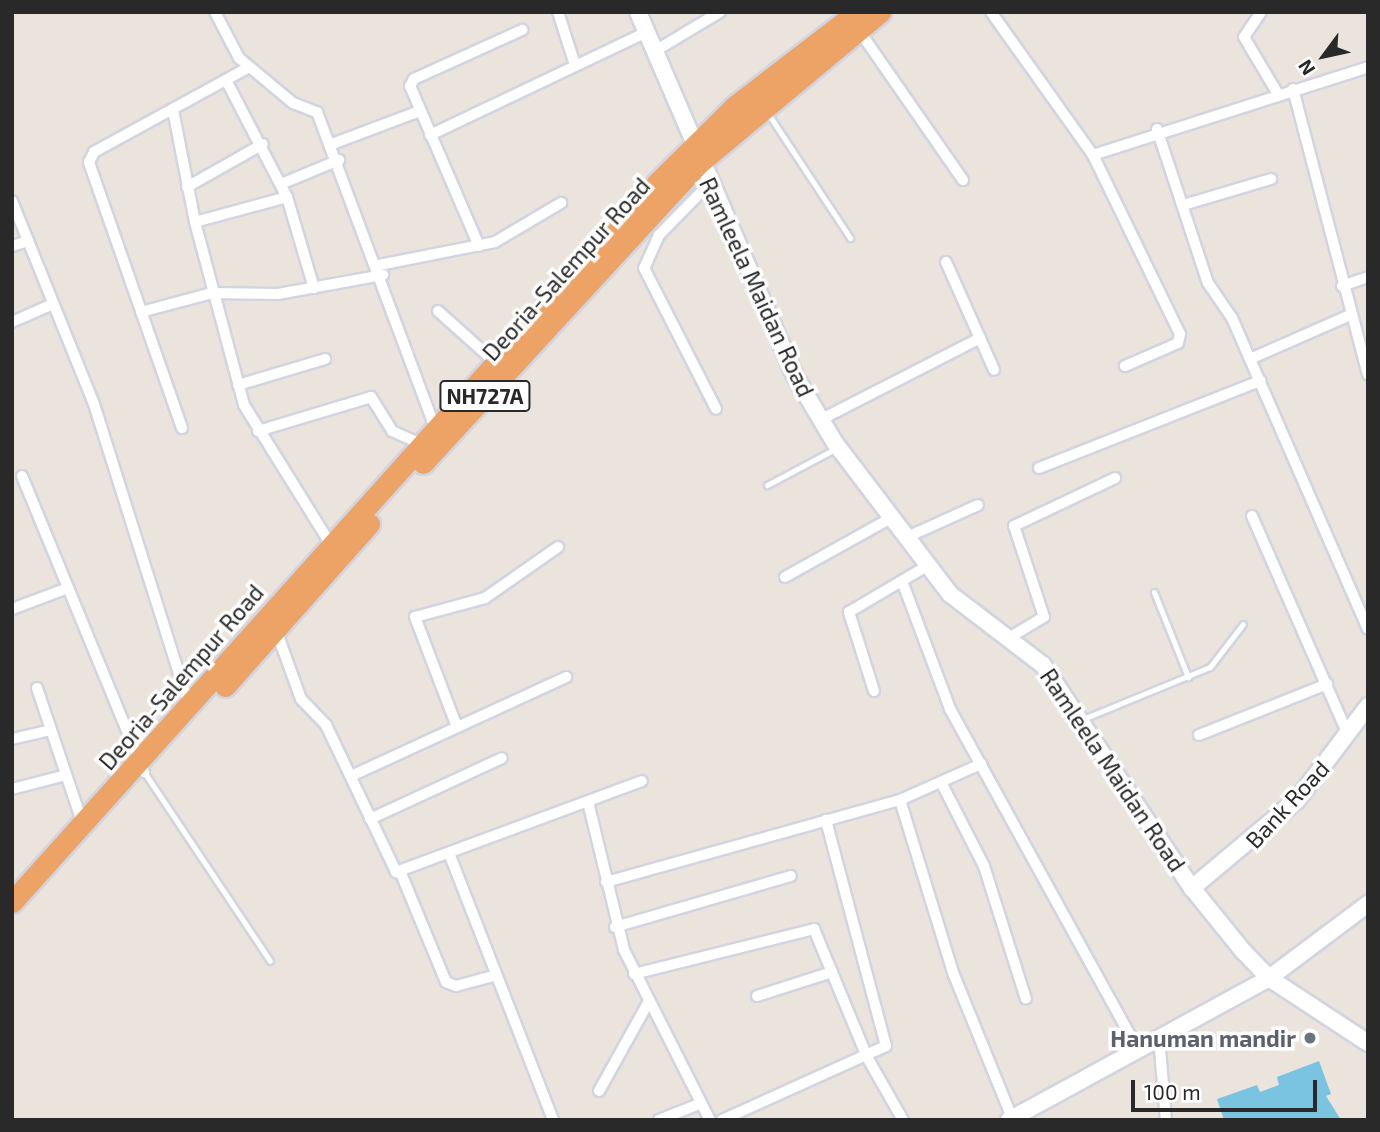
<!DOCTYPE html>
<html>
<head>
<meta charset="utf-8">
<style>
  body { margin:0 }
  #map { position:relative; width:1380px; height:1132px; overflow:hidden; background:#eae4dc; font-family:"Exo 2",sans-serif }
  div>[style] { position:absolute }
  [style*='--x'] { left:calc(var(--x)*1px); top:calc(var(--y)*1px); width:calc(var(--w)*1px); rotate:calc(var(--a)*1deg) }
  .water>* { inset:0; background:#7ac3e1 }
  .roads { filter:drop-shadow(2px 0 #d2d4e0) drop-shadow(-2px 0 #d2d4e0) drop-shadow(0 2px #d2d4e0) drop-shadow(0 -2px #d2d4e0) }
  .lane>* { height:5px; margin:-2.5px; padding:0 2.5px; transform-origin:2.5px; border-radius:2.5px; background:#fff }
  .street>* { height:10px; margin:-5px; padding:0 5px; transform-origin:5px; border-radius:5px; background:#fff }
  .secondary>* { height:16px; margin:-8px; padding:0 8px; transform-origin:8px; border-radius:8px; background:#fff }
  .highway>* { height:21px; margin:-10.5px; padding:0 10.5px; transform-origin:10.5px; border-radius:10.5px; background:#eca365 }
  .dots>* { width:19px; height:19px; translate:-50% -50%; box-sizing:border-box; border:4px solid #fff; border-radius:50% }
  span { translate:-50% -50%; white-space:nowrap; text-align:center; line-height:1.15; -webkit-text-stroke:7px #fff; paint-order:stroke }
  .shield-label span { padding:2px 5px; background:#fff; border:2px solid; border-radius:5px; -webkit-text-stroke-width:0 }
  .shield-label { font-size:21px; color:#292929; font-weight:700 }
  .street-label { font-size:23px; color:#292929 }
  .worship-label { font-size:23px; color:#5b616d; font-weight:700 }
  .right { translate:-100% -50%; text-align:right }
  .frame { position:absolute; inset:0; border:14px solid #292929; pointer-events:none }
  .north { position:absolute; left:1289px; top:21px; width:70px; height:70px; -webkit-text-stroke:5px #fff; paint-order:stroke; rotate:237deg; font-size:19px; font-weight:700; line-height:28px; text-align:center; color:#292929 }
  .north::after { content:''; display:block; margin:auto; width:24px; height:32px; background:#292929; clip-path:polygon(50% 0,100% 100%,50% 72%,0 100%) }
  .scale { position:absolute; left:1131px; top:1080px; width:186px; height:32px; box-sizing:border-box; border:4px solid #292929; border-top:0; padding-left:9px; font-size:21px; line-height:24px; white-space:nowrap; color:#292929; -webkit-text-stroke:5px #fff; paint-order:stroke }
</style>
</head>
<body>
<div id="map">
  <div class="water">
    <i style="clip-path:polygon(1319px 1061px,1331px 1094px,1326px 1096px,1341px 1120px,1224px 1120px,1217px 1099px,1257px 1085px,1260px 1092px,1279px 1085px,1277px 1077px)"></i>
  </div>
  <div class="roads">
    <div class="lane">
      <i style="--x:767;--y:112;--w:151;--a:56.6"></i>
      <i style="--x:767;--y:485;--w:77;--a:-27.9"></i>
      <i style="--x:1154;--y:592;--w:92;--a:68.2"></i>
      <i style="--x:1083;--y:719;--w:137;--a:-22.3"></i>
      <i style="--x:1210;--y:667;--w:54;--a:-52.5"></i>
      <i style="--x:144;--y:772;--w:227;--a:56.3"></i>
    </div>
    <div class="street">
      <i style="--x:215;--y:12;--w:52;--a:62.4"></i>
      <i style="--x:239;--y:58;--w:70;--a:39.8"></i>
      <i style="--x:293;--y:103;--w:26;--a:21"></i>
      <i style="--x:317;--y:112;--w:337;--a:69.5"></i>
      <i style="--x:558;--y:12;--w:56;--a:72.2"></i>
      <i style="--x:991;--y:12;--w:176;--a:54.5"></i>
      <i style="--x:1093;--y:155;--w:199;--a:64.1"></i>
      <i style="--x:1180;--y:334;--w:9;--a:103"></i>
      <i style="--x:1178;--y:343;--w:58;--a:156.5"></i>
      <i style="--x:1261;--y:12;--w:30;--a:124"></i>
      <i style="--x:1244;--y:37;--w:66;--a:59.2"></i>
      <i style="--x:858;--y:29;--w:184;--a:55.2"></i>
      <i style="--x:655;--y:51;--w:76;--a:-31"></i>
      <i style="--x:226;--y:80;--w:132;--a:62.5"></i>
      <i style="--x:287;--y:197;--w:95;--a:73.5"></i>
      <i style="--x:1293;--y:89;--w:295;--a:75.3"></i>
      <i style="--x:173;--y:110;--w:114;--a:78.9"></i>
      <i style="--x:195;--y:222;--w:189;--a:75"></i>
      <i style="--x:244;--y:405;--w:165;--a:58.1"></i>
      <i style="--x:1157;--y:129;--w:162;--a:71.7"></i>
      <i style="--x:1208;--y:283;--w:42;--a:55.6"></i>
      <i style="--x:1232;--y:318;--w:339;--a:66.4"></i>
      <i style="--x:430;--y:135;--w:240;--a:-25.4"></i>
      <i style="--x:332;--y:144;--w:91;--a:-20.6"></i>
      <i style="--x:1093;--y:155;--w:289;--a:-17.7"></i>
      <i style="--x:281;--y:184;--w:63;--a:-22.5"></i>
      <i style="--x:709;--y:184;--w:71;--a:134.4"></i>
      <i style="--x:659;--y:235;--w:36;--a:114"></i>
      <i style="--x:644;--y:268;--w:158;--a:62.9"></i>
      <i style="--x:187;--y:187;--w:87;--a:-29.5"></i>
      <i style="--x:12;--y:201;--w:219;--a:68"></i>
      <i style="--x:94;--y:404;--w:316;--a:72.5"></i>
      <i style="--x:1183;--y:205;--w:92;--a:-16.5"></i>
      <i style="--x:195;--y:222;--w:95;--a:-15.2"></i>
      <i style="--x:12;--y:246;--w:17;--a:-17"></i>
      <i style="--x:479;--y:246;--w:174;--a:-113.3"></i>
      <i style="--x:410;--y:86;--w:8;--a:-60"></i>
      <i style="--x:414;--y:79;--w:119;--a:-24.4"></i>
      <i style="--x:946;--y:262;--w:118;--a:66"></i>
      <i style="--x:379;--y:265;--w:118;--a:-11.2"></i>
      <i style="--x:495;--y:242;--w:77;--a:-30.6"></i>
      <i style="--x:1342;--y:286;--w:28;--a:-19"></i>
      <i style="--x:438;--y:311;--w:76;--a:41.8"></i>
      <i style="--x:141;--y:312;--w:73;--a:-15"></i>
      <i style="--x:212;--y:293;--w:66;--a:0.9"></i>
      <i style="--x:278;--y:294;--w:107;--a:-10.3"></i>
      <i style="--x:12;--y:322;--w:45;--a:-23.7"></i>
      <i style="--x:1250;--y:359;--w:109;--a:-23.7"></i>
      <i style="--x:238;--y:385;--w:91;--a:-16.6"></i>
      <i style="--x:820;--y:420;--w:180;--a:-27.1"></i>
      <i style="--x:182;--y:428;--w:282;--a:-109.3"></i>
      <i style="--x:89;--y:162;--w:11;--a:-63"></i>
      <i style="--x:94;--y:152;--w:177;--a:-28.7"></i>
      <i style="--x:258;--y:431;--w:118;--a:-16.7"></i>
      <i style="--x:371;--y:397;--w:40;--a:58"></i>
      <i style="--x:392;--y:431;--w:32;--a:24"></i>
      <i style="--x:1039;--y:468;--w:238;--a:-21.5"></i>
      <i style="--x:22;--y:476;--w:320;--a:67.6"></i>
      <i style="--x:1252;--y:516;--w:239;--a:66.3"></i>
      <i style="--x:905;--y:538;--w:80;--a:-24.3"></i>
      <i style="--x:785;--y:577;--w:121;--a:-29.1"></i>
      <i style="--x:902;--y:581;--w:137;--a:69.4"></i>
      <i style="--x:950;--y:709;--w:389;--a:61.1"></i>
      <i style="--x:12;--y:609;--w:60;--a:-20.6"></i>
      <i style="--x:276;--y:630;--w:73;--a:70.1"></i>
      <i style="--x:301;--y:699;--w:36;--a:46"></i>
      <i style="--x:326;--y:725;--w:163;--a:64.5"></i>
      <i style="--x:396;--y:872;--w:262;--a:-20.3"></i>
      <i style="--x:1012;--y:636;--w:37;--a:-31"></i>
      <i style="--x:1044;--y:617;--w:96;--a:-108.2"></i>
      <i style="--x:1014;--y:526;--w:112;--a:-25.4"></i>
      <i style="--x:37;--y:688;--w:145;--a:71.4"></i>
      <i style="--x:874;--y:691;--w:83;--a:-107.6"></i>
      <i style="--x:849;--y:612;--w:91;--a:-30.5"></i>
      <i style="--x:457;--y:727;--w:118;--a:-110.9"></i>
      <i style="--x:415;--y:617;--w:73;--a:-15.2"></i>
      <i style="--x:485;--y:598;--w:89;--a:-34.9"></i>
      <i style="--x:1199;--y:735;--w:138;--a:-21.7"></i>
      <i style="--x:12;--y:739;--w:40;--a:-13"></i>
      <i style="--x:351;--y:776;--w:237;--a:-24.7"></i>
      <i style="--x:942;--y:784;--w:92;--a:62.9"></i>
      <i style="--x:984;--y:866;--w:139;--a:72.5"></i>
      <i style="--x:12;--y:789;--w:56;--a:-14.5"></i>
      <i style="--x:900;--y:800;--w:183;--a:72.9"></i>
      <i style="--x:954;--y:975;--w:154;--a:67.9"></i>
      <i style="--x:588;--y:802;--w:152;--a:76.3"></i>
      <i style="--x:624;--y:950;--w:191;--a:63.2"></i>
      <i style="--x:370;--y:819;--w:145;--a:-24.8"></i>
      <i style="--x:449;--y:853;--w:287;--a:68.7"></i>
      <i style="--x:400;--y:871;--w:120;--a:67.5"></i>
      <i style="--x:446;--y:982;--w:11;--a:22"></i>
      <i style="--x:456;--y:986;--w:38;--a:-15"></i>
      <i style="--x:606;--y:882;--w:305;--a:-15.6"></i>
      <i style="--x:900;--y:800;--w:89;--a:-24"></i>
      <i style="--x:615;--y:927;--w:183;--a:-16.2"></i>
      <i style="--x:634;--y:974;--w:186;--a:-14"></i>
      <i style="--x:814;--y:929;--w:139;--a:67.5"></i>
      <i style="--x:867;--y:1057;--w:73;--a:60.3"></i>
      <i style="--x:757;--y:996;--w:79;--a:-17.7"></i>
      <i style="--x:1159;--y:1037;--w:83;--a:85.2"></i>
      <i style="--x:599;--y:1091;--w:101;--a:-60.9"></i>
      <i style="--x:659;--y:1120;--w:43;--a:-21.8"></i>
      <i style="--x:722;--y:1120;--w:180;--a:-24.3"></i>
      <i style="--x:886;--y:1046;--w:234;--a:-104.9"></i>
    </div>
    <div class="secondary">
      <i style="--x:638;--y:12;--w:396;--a:66.7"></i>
      <i style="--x:795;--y:376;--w:78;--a:59.2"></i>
      <i style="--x:835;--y:443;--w:190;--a:52.7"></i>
      <i style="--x:950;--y:594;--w:117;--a:37.4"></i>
      <i style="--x:1043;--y:665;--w:268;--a:56.3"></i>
      <i style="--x:1192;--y:888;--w:81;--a:51"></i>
      <i style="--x:1243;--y:951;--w:37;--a:46"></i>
      <i style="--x:1269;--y:978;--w:118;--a:33.3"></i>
      <i style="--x:1192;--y:888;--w:137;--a:-40"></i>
      <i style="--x:1297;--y:800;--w:118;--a:-52.9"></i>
      <i style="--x:1009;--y:1120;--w:296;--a:-28.6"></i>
      <i style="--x:1269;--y:978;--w:124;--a:-36.8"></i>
    </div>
    <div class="highway">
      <i style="--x:423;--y:463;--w:408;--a:-47.4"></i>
      <i style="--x:699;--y:163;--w:236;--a:-39.8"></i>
      <i style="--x:225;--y:686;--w:217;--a:-48.4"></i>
      <i style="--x:12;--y:902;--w:967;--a:-48.1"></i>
      <i style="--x:658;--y:182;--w:108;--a:-44.6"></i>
      <i style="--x:735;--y:106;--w:154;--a:-37.6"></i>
    </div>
  </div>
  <div class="dots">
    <i style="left:1310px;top:1038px;background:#6b7280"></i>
  </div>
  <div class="shield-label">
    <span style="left:485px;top:396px">NH727A</span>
  </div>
  <div class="street-label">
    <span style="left:566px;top:269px;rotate:-48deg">Deoria-Salempur Road</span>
    <span style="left:757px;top:287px;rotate:65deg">Ramleela Maidan Road</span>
    <span style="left:181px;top:677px;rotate:-49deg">Deoria-Salempur Road</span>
    <span style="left:1113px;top:770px;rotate:56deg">Ramleela Maidan Road</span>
    <span style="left:1287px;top:804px;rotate:-47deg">Bank Road</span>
  </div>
  <div class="worship-label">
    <span class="right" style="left:1296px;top:1038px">Hanuman mandir</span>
  </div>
  <div class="frame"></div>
  <div class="north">N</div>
  <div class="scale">100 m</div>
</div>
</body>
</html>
